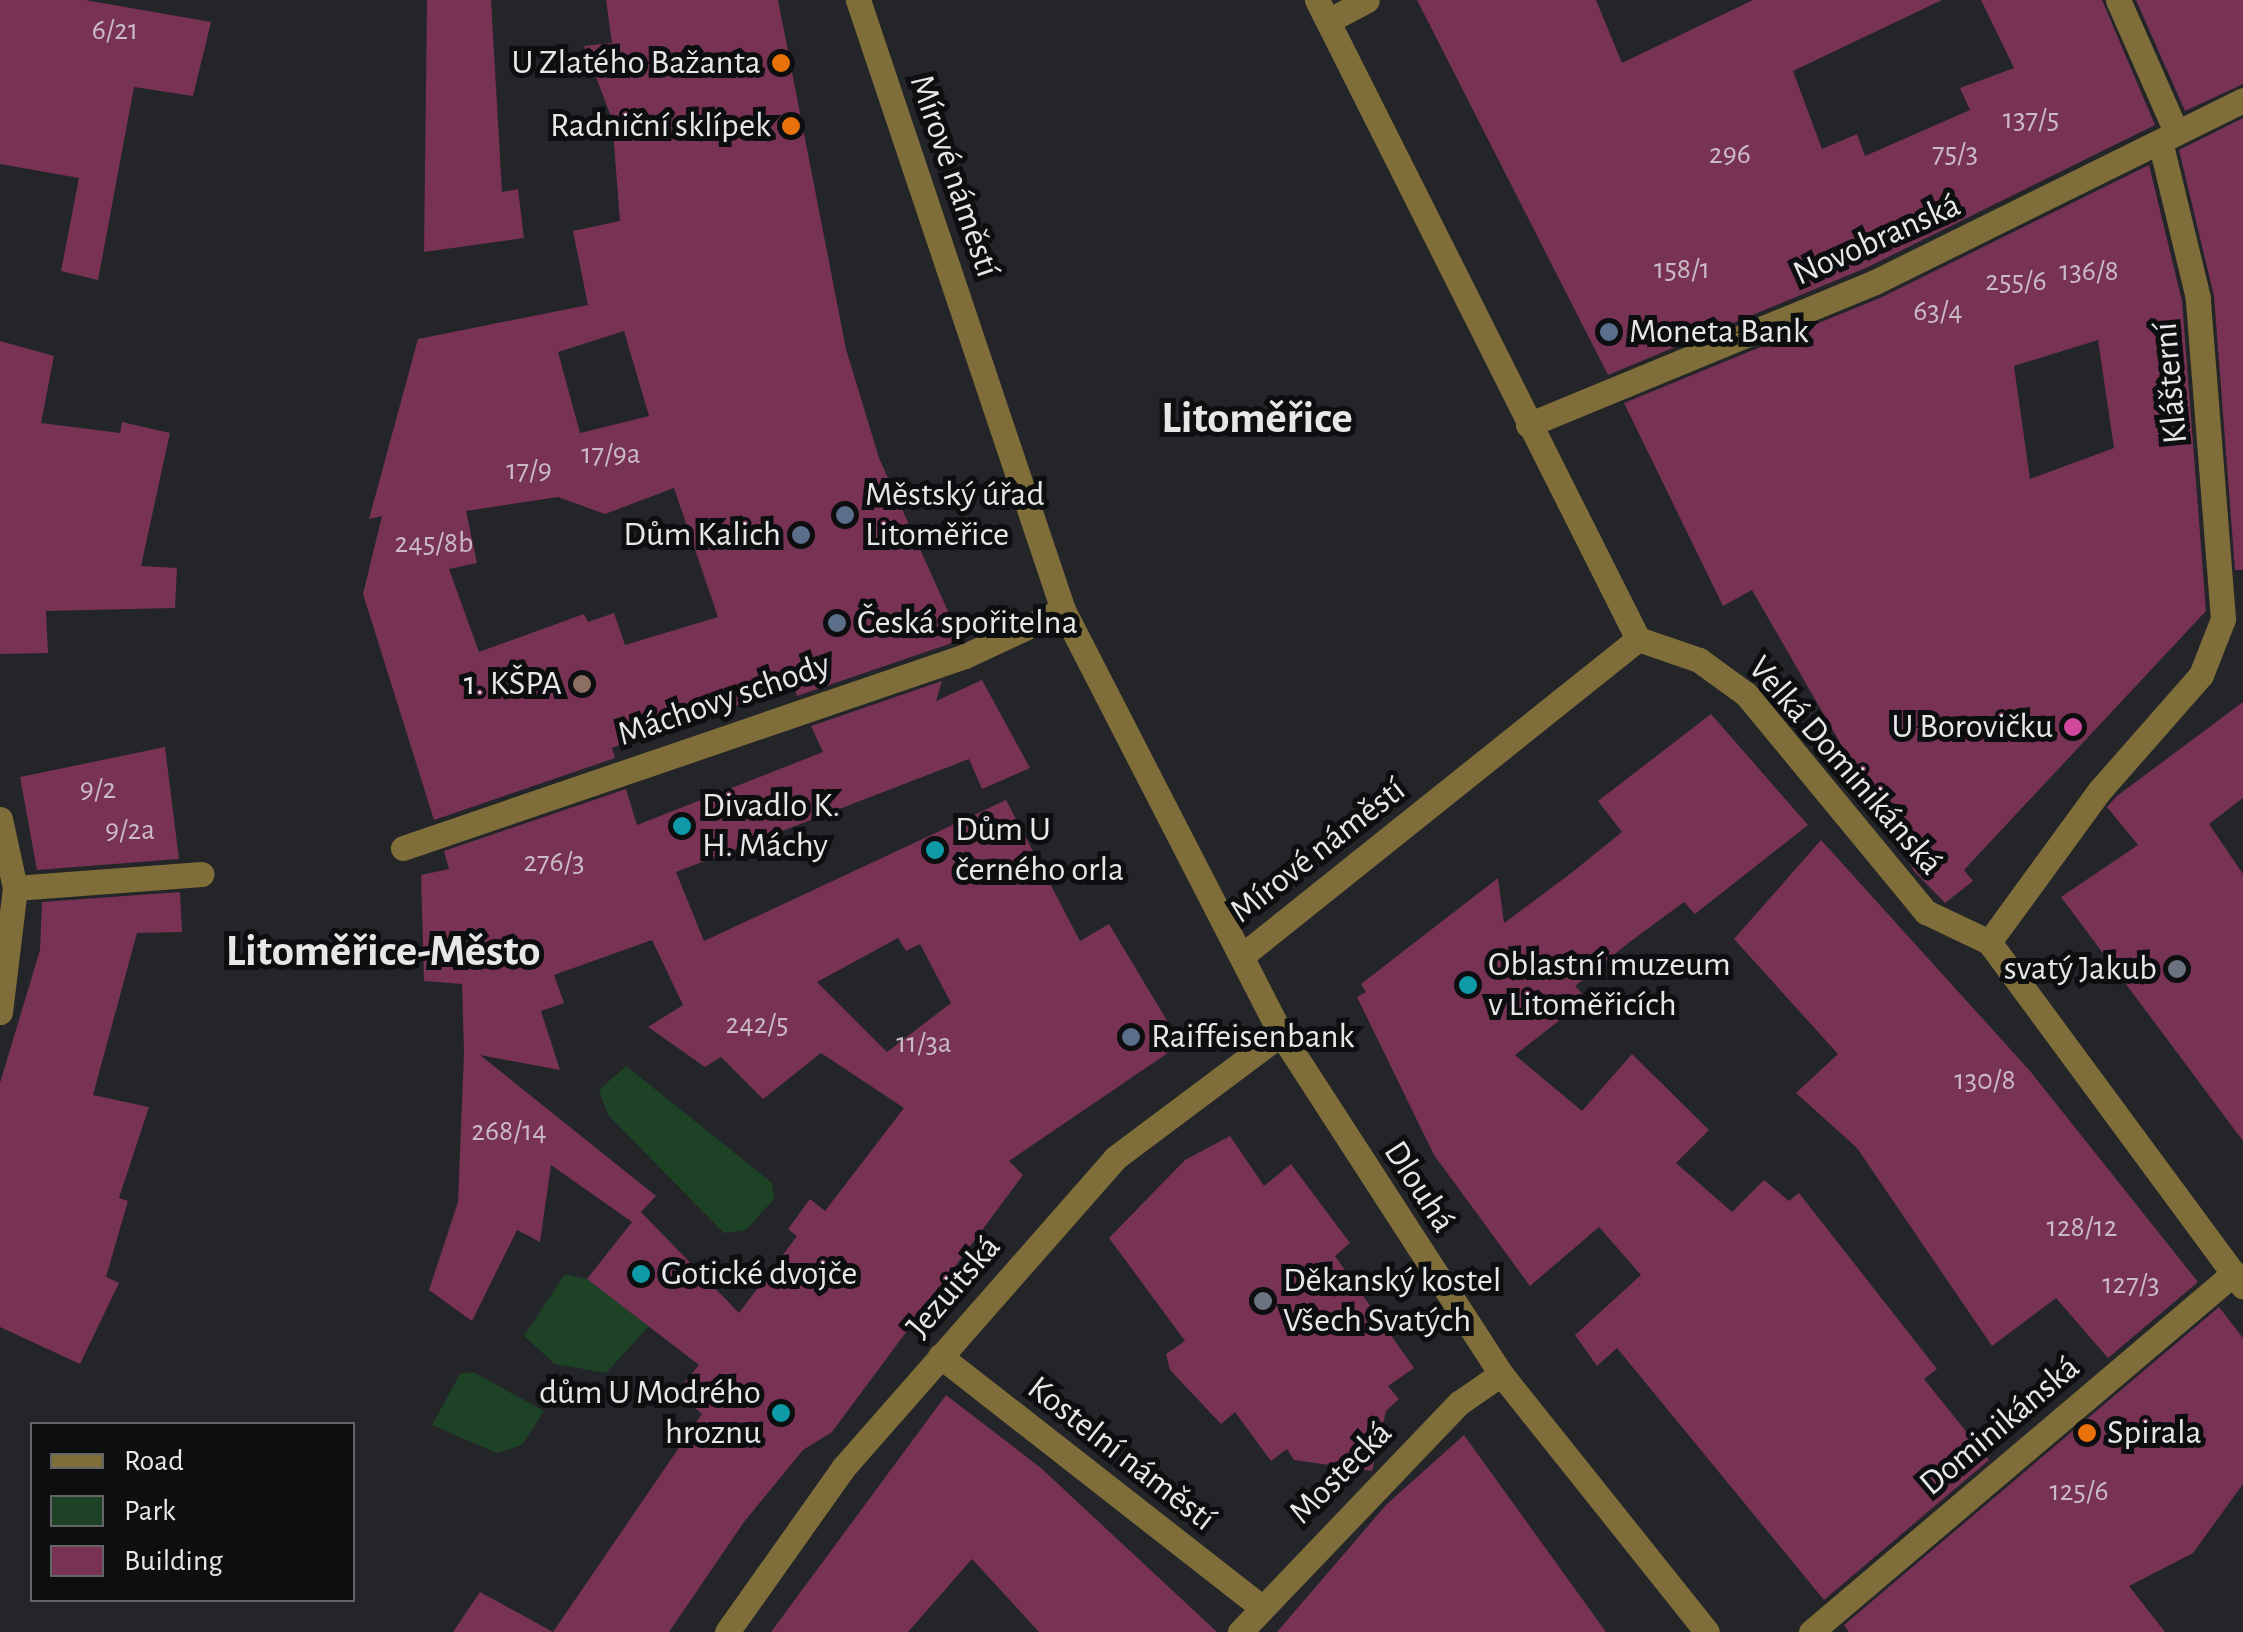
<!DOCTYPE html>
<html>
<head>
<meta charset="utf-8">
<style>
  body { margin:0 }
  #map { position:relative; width:2243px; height:1632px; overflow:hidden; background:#232528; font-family:"Alegreya Sans",sans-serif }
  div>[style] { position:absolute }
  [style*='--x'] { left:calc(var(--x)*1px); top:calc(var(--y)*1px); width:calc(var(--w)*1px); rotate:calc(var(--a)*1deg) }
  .green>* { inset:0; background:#1d4226 }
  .building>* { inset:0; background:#783254 }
  .minor>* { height:25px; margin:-12.5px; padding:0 12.5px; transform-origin:12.5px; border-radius:12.5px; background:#806e3a }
  .dots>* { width:28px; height:28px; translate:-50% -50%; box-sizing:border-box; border:5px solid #0d0e10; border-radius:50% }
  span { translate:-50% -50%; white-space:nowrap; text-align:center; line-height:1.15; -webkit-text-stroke:10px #0d0e10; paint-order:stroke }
  .number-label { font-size:30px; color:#cabac4 }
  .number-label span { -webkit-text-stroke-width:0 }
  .poi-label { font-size:35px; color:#e5e7e9 }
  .right { translate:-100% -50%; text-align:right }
  .left { translate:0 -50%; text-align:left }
  .street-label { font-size:35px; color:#e5e7e9 }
  .district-label { font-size:45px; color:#e5e7e9; font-weight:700 }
  .legend { position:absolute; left:30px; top:1422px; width:325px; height:180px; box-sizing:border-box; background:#0d0e10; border:2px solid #636567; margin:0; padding:12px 18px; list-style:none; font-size:30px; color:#e5e7e9 }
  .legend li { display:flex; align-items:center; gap:20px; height:50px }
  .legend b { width:50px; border:2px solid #636567 }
</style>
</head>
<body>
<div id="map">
  <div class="green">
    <i style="clip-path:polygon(626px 1066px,772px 1183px,774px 1199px,746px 1230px,724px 1233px,608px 1115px,599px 1090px)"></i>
    <i style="clip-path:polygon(565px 1274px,587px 1279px,649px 1326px,606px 1373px,555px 1364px,524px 1336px)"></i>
    <i style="clip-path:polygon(473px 1372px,544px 1411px,522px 1445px,497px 1453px,432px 1425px,460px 1374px)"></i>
  </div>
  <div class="building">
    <i style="clip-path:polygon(0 0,85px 0,211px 22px,193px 96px,134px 87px,98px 280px,61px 271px,79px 178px,0 164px)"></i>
    <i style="clip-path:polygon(427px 0,491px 0,502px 192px,518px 189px,524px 238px,424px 252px)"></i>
    <i style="clip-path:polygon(evenodd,606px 0,778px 0,846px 349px,879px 458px,956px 629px,952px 643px,797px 696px,794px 688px,656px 730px,612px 748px,615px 758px,434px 820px,363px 594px,382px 516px,369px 519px,418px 339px,588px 305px,573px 231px,620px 221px,612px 119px,584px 46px,612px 43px,606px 0,624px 331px,649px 416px,580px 433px,558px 352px,624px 331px,606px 0,674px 488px,718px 617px,625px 645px,614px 613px,588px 622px,584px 614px,479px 652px,449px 569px,477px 563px,466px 511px,558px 497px,605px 514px,674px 488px)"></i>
    <i style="clip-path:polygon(1417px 0,1596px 0,1622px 63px,1753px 0,1942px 0,1793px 71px,1822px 149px,1857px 134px,1865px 156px,1970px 110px,1960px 88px,2014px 68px,1981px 0,2102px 0,2155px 125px,1868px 267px,1608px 375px)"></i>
    <i style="clip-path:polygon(2136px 0,2243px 0,2243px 84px,2185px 111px)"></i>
    <i style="clip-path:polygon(2243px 118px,2243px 570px,2235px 570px,2214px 296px,2179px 150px)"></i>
    <i style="clip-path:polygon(evenodd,2149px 165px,2182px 301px,2206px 611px,1964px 870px,1973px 881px,1945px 903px,1914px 871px,1752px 590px,1723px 606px,1624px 403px,1882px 297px,2149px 165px,2098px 340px,2114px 448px,2030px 479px,2014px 366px,2098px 340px)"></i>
    <i style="clip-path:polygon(0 341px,54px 356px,41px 423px,120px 433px,122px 422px,170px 433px,141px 566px,177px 568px,175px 608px,46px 611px,48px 653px,0 654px)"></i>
    <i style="clip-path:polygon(evenodd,982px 680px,1030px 768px,982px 789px,969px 759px,676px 872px,704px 941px,1006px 800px,1080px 941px,1109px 924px,1181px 1044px,1009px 1161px,1023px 1175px,832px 1432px,803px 1450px,744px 1522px,669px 1632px,453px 1632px,480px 1592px,553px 1632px,702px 1414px,676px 1392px,699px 1365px,587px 1279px,632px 1222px,551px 1165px,540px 1242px,517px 1230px,472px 1321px,429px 1290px,458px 1202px,464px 1052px,462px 984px,424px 981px,421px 875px,449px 869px,444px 851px,626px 789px,637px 825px,823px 752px,811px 726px,942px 681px,936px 701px,982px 680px,898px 938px,906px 951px,920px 944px,951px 1003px,887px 1052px,817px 982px,898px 938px,982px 680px,652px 940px,683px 1005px,648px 1027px,705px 1067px,721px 1057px,763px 1099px,821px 1053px,904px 1108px,825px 1211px,810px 1199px,788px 1229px,797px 1236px,739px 1313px,641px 1212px,656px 1196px,480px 1055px,560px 1070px,541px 1011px,564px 1003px,554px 975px,652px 940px)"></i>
    <i style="clip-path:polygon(2243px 702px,2243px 798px,2209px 824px,2243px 874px,2243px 1141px,2061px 897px,2138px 845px,2107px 807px,2117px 796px)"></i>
    <i style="clip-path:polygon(1711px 714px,1808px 825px,1695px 914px,1684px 902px,1631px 941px,1575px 986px,1587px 999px,1515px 1055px,1582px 1111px,1632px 1054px,1709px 1130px,1676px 1163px,1732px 1212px,1764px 1180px,1789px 1201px,1799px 1193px,1937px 1369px,1924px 1379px,1989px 1460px,1824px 1600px,1617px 1348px,1597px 1366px,1575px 1335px,1641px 1275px,1599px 1227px,1530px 1286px,1434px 1155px,1357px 997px,1366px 992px,1361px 984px,1498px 878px,1504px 923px,1570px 874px,1622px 832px,1598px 801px)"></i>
    <i style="clip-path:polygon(165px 747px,179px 859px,37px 870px,20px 777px)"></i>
    <i style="clip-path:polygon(1821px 840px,2030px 1071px,2198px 1282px,2108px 1358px,2056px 1298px,1992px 1346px,1857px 1148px,1796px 1093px,1838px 1054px,1734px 939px)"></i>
    <i style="clip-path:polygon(180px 892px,182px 932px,137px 933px,93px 1095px,149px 1107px,119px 1198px,128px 1201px,106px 1277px,119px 1283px,80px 1364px,0 1327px,0 1083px,40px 950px,42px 902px)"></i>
    <i style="clip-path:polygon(1230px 1136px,1264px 1186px,1291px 1164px,1350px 1243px,1335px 1256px,1414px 1368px,1388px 1386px,1399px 1399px,1386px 1411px,1372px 1471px,1294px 1460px,1287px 1449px,1271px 1461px,1235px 1412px,1221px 1424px,1170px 1370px,1166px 1354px,1185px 1341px,1109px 1238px,1185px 1160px)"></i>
    <i style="clip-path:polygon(2219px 1307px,2243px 1338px,2243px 1484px,2193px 1553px,2129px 1586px,2165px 1632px,1849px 1632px,1844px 1625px)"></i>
    <i style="clip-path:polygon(946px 1395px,1041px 1468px,1217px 1632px,1039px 1632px,972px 1559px,908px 1632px,771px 1632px)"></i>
    <i style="clip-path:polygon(1464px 1435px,1606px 1632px,1277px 1632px,1386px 1505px)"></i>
  </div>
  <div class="minor">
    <i style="--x:858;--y:0;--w:644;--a:71.42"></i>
    <i style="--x:1063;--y:610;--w:477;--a:62.8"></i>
    <i style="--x:1281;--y:1034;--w:405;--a:57.1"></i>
    <i style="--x:1501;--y:1374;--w:330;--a:51.4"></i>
    <i style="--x:1317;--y:0;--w:715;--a:63.33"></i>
    <i style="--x:2118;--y:0;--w:139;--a:66.2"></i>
    <i style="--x:1328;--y:21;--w:44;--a:-28.3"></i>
    <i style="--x:1528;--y:425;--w:375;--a:-22.4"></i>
    <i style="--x:1875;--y:282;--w:411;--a:-26.3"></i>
    <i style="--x:1638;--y:639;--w:65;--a:19"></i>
    <i style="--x:1699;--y:660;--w:58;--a:35.9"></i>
    <i style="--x:1746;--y:694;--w:283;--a:50.5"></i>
    <i style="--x:1926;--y:912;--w:70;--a:25.5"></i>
    <i style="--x:1989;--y:942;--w:428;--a:53.6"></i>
    <i style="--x:0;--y:819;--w:71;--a:77.7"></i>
    <i style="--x:15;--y:888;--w:125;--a:96.9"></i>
    <i style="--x:403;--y:848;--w:594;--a:-18.86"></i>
    <i style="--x:965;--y:656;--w:108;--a:-25.1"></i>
    <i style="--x:15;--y:888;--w:187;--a:-4.3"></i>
    <i style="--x:1989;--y:942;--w:188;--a:-53.9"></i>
    <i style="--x:2100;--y:790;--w:153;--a:-48.7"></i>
    <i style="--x:2201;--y:675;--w:60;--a:-68.6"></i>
    <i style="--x:2223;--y:619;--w:322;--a:-94.5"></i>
    <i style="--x:2198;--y:298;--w:157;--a:-103.6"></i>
    <i style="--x:1243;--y:955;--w:506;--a:-38.66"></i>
    <i style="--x:940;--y:1356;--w:405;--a:38"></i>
    <i style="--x:727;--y:1632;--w:201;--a:-54.7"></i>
    <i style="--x:843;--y:1468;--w:412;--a:-48.7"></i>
    <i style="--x:1115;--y:1158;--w:207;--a:-36.8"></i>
    <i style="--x:1240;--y:1632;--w:317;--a:-46.3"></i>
    <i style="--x:1459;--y:1403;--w:51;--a:-34.6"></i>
    <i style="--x:1811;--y:1632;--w:555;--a:-40.32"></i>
  </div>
  <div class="dots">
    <i style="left:781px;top:63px;background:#e8710a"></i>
    <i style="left:791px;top:126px;background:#e8710a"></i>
    <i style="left:1609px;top:332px;background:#5c6f8a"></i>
    <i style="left:845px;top:515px;background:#5c6f8a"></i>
    <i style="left:801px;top:535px;background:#5c6f8a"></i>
    <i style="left:837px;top:623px;background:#5c6f8a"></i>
    <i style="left:582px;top:684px;background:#8d6e63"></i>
    <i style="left:2073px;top:727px;background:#d1479c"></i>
    <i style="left:682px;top:826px;background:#0f9aa8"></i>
    <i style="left:935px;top:850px;background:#0f9aa8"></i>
    <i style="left:2177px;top:969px;background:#6b7280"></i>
    <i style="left:1468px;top:985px;background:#0f9aa8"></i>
    <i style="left:1131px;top:1037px;background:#5c6f8a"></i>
    <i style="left:641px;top:1274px;background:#0f9aa8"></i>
    <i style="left:1263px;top:1301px;background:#6b7280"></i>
    <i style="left:781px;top:1413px;background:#0f9aa8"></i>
    <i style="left:2087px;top:1433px;background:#e8710a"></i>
  </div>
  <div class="number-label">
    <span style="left:115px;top:30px">6/21</span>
    <span style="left:2031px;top:119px">137/5</span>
    <span style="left:1955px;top:153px">75/3</span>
    <span style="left:1730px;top:154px">296</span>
    <span style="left:1682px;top:269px">158/1</span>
    <span style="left:2089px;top:271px">136/8</span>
    <span style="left:2016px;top:281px">255/6</span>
    <span style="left:1938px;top:311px">63/4</span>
    <span style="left:611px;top:454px">17/9a</span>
    <span style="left:529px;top:470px">17/9</span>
    <span style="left:434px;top:543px">245/8b</span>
    <span style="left:98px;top:789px">9/2</span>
    <span style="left:130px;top:830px">9/2a</span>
    <span style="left:554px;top:862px">276/3</span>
    <span style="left:757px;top:1024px">242/5</span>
    <span style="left:924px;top:1043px">11/3a</span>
    <span style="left:1985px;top:1080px">130/8</span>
    <span style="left:509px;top:1131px">268/14</span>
    <span style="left:2082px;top:1227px">128/12</span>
    <span style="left:2131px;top:1284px">127/3</span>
    <span style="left:2079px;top:1491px">125/6</span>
  </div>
  <div class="poi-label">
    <span class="right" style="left:761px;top:63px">U Zlatého Bažanta</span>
    <span class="right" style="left:771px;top:126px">Radniční sklípek</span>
    <span class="left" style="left:1629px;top:332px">Moneta Bank</span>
    <span class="left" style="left:865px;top:515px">Městský úřad<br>Litoměřice</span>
    <span class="right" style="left:781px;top:535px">Dům Kalich</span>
    <span class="left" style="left:857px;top:623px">Česká spořitelna</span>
    <span class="right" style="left:562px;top:684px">1. KŠPA</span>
    <span class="right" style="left:2053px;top:727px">U Borovičku</span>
    <span class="left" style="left:702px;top:826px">Divadlo K.<br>H. Máchy</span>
    <span class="left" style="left:955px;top:850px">Dům U<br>černého orla</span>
    <span class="left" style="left:1488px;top:985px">Oblastní muzeum<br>v Litoměřicích</span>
    <span class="right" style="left:2157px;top:969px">svatý Jakub</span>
    <span class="left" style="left:1151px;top:1037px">Raiffeisenbank</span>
    <span class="left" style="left:661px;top:1274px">Gotické dvojče</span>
    <span class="left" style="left:1283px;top:1301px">Děkanský kostel<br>Všech Svatých</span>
    <span class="right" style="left:761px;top:1413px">dům U Modrého<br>hroznu</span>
    <span class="left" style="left:2107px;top:1433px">Spirala</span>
  </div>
  <div class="street-label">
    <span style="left:954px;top:176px;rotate:71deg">Mírové náměstí</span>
    <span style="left:1877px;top:240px;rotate:-24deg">Novobranská</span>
    <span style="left:2171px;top:383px;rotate:-95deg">Klášterní</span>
    <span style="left:724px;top:700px;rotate:-19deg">Máchovy schody</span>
    <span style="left:1845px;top:766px;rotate:49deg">Velká Dominikánská</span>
    <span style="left:1318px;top:851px;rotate:-38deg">Mírové náměstí</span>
    <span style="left:1419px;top:1187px;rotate:57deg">Dlouhá</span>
    <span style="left:954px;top:1287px;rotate:-49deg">Jezuitská</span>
    <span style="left:2000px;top:1426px;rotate:-40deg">Dominikánská</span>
    <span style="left:1121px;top:1454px;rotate:38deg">Kostelní náměstí</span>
    <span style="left:1341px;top:1473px;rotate:-45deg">Mostecká</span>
  </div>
  <div class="district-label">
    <span style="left:1257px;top:419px">Litoměřice</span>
    <span style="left:383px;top:952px">Litoměřice-Město</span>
  </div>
  <ul class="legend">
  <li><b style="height:12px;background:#806e3a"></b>Road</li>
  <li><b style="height:28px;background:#1d4226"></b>Park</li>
  <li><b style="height:28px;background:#783254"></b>Building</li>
  </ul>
</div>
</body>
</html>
